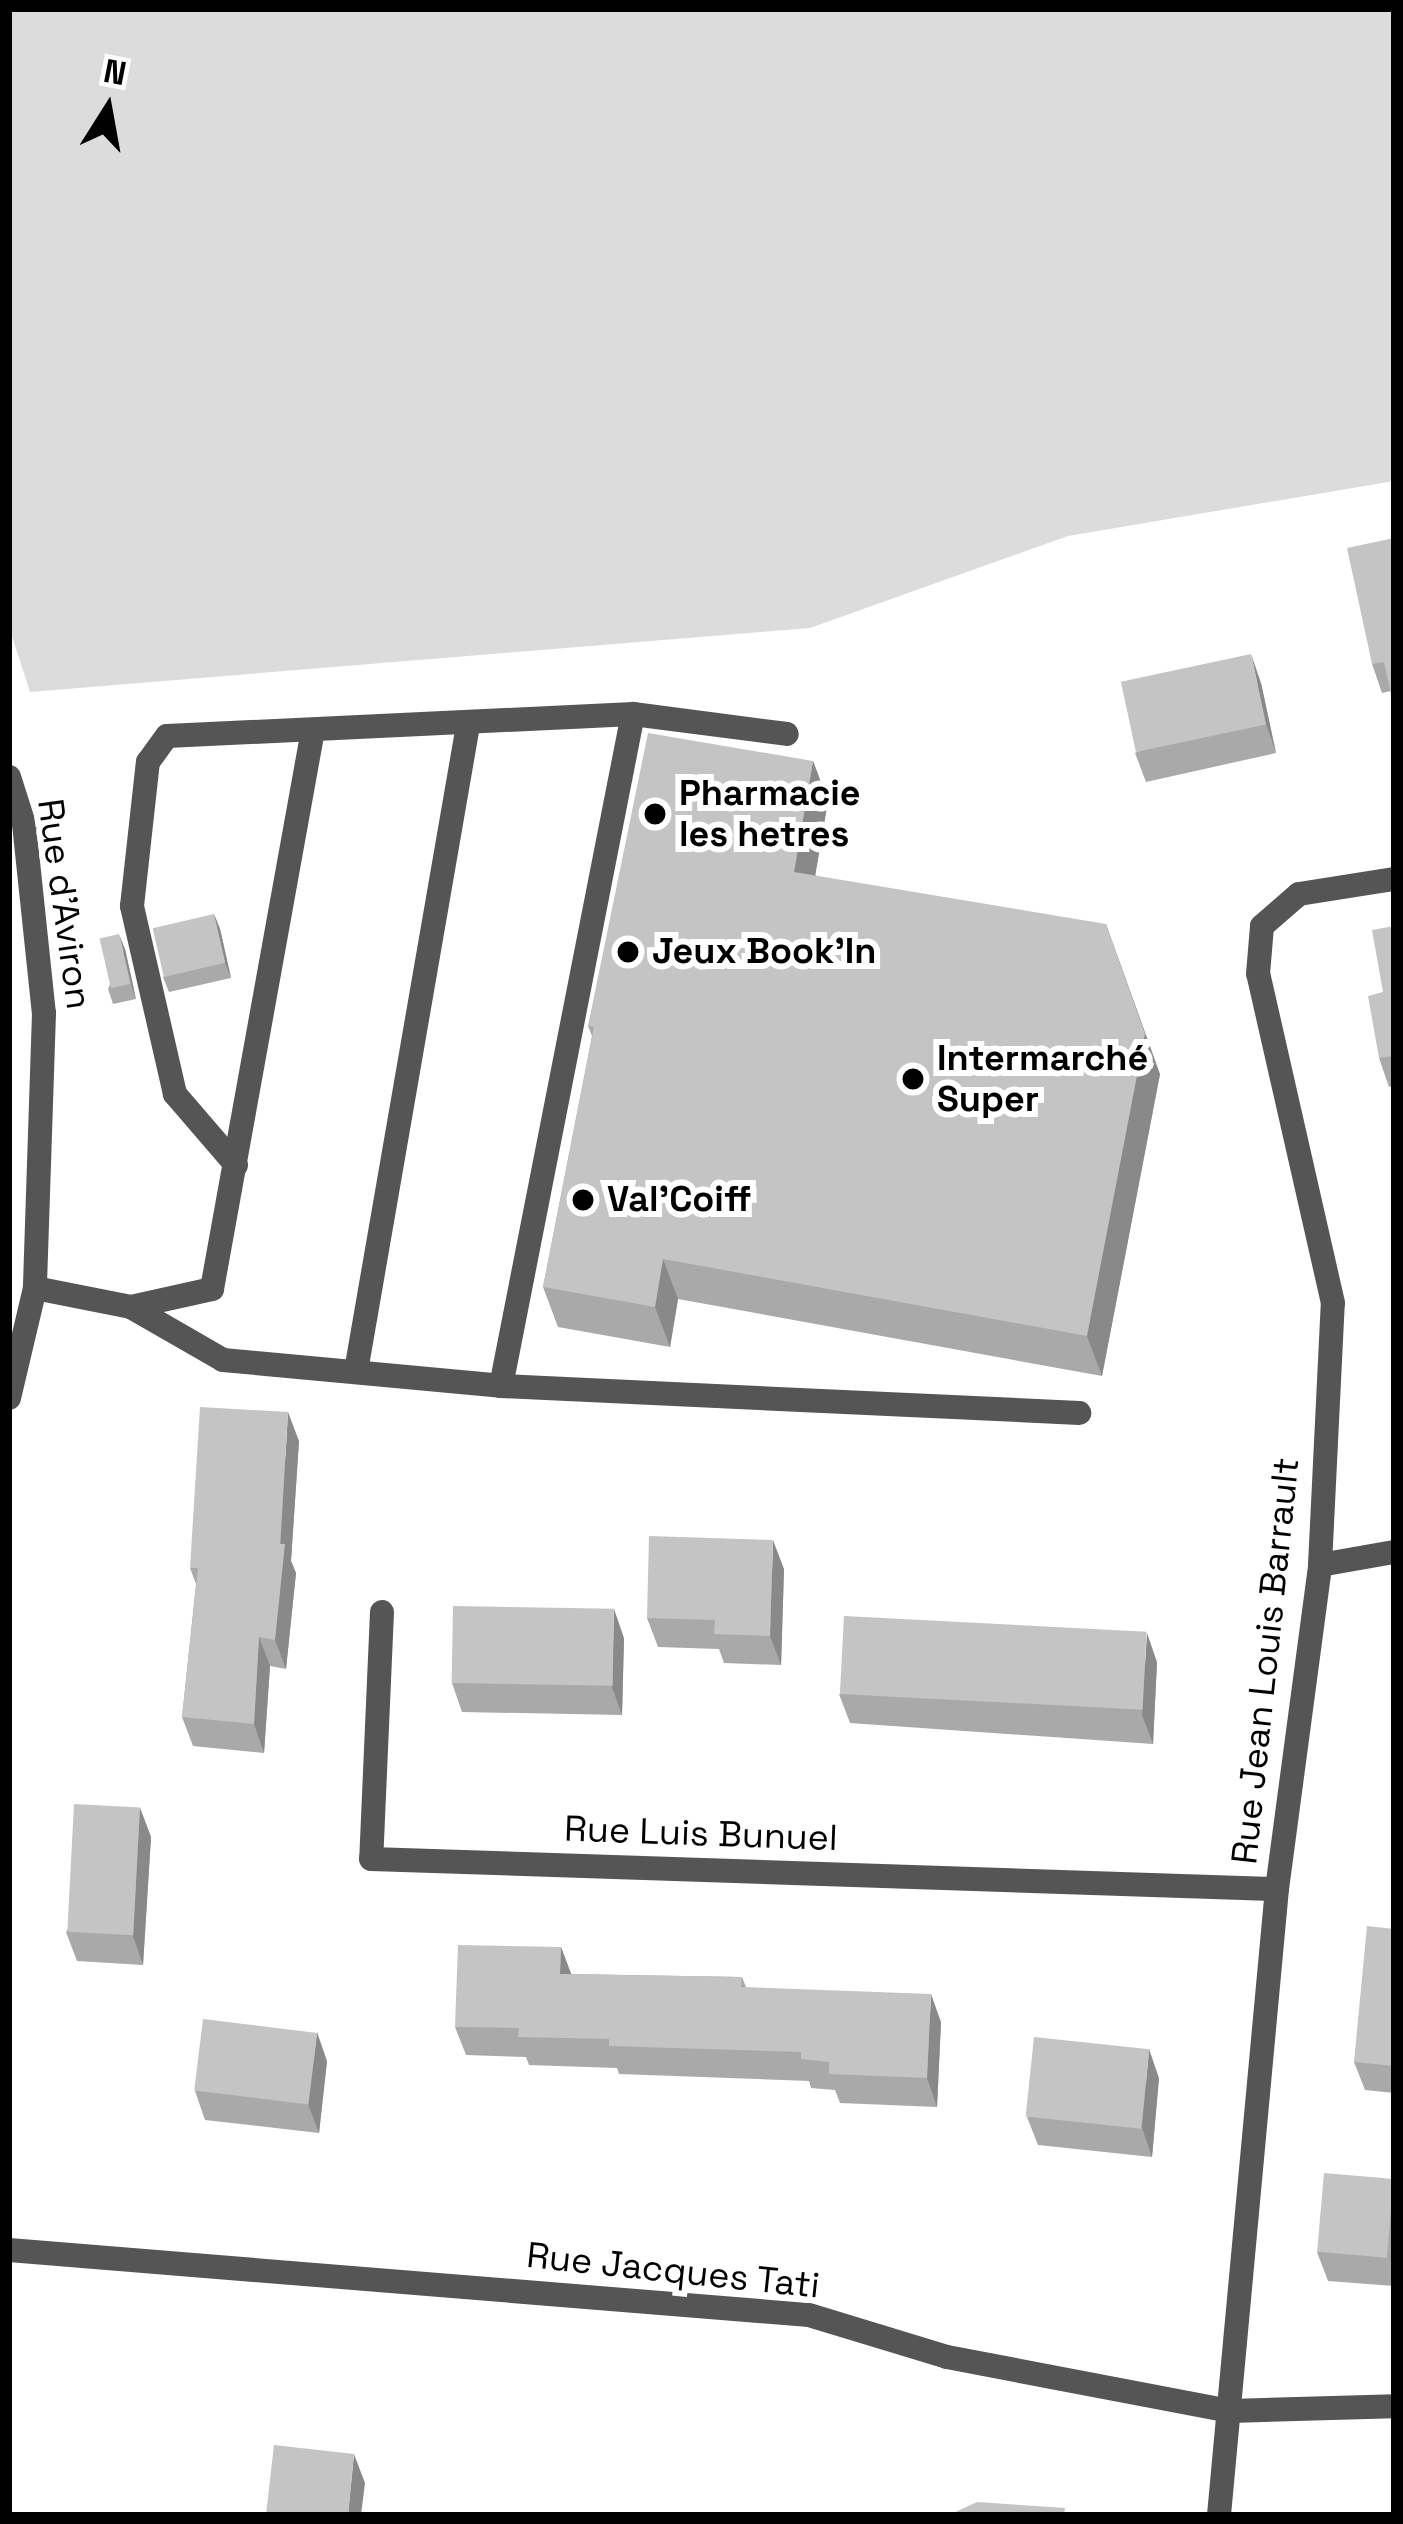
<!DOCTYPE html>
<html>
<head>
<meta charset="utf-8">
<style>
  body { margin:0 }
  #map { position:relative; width:1403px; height:2524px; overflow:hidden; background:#fff; font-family:"Space Grotesk",sans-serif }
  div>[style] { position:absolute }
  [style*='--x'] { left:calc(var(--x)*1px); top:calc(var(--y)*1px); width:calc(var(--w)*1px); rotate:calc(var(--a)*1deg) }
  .green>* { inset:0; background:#dcdcdc }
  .service>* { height:24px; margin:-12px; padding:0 12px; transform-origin:12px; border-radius:12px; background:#555 }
  .minor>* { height:24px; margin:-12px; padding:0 12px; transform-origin:12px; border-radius:12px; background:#555 }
  .tertiary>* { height:24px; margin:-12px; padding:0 12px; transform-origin:12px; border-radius:12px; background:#555 }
  .wall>* { inset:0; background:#a9a9a9 }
  .shaded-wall>* { inset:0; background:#898989 }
  .building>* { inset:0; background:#c4c4c4; transform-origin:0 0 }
  .dots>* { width:33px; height:33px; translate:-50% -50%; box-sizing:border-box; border:6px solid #fff; border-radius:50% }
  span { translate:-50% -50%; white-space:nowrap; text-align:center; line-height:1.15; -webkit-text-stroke:12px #fff; paint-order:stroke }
  .poi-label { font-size:36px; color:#000; font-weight:700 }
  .left { translate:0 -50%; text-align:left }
  .street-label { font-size:36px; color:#000 }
  .frame { position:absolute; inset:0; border:12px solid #000; pointer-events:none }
  .north { position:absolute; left:48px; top:48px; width:120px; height:120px; -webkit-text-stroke:9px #fff; paint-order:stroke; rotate:11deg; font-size:33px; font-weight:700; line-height:48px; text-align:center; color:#000 }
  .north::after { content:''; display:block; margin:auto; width:42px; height:54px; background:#000; clip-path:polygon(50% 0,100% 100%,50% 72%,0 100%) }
</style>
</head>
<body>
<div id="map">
  <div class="green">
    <i style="clip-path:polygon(9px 9px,1394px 9px,1394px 481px,1068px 536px,810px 628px,30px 692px,9px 627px)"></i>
  </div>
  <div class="service">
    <i style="--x:236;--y:1165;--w:94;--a:-130.7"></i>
    <i style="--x:175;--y:1094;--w:193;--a:-102.9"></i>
    <i style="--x:132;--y:906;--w:145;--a:-83.7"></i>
    <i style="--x:148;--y:762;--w:32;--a:-54"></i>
    <i style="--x:167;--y:736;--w:467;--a:-2.7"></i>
    <i style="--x:633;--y:714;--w:155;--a:7.4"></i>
    <i style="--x:35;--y:1288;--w:98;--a:11.2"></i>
    <i style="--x:131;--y:1307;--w:106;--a:29.9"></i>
    <i style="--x:223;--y:1360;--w:279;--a:5.3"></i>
    <i style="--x:501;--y:1386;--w:579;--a:2.67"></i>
    <i style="--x:131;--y:1307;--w:83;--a:-12.5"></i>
    <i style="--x:212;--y:1289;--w:568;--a:-79.76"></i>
    <i style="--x:356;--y:1371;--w:656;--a:-80.16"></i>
    <i style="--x:501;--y:1386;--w:685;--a:-78.89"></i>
  </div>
  <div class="minor">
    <i style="--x:1320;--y:1565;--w:75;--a:-10"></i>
    <i style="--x:382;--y:1612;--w:247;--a:92.5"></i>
    <i style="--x:371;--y:1859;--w:906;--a:1.9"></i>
    <i style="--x:9;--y:2250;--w:803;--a:4.65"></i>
    <i style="--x:809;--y:2315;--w:144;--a:16.9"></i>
    <i style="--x:947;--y:2357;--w:288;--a:10.8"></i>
    <i style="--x:1230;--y:2411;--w:164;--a:-1.7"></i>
    <i style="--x:1219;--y:2515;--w:629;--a:-84.71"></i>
    <i style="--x:1277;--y:1889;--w:327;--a:-82.4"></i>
    <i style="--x:1320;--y:1565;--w:262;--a:-87.2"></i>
    <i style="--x:1333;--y:1303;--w:337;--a:-102.8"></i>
    <i style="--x:1258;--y:974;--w:48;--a:-85.2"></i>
    <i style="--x:1262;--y:926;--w:49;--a:-40.9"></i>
    <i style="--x:1299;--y:894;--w:96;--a:-9"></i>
  </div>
  <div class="tertiary">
    <i style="--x:9;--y:777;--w:49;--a:72.3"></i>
    <i style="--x:24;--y:824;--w:190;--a:84"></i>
    <i style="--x:44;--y:1013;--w:275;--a:91.9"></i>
    <i style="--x:35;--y:1288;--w:113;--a:103.3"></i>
  </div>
  <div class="wall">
    <i style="clip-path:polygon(1394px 538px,1394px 702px,1391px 691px,1382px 693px,1372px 664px)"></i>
    <i style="clip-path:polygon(1261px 683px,1276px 753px,1146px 782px,1135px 753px)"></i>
    <i style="clip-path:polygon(813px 761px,828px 801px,815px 875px,1160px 1074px,1102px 1376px,678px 1299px,670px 1347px,558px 1327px,543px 1287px,592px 1036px,588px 1026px)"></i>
    <i style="clip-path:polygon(214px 914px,220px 929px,231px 978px,169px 992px,163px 977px)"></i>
    <i style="clip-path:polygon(1394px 926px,1394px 1086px,1389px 1087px,1379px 1058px,1383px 992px)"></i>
    <i style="clip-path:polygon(125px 949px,136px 999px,113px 1004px,108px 989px)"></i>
    <i style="clip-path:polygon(299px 1441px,291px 1561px,296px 1573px,286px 1669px,270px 1666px,264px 1753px,193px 1746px,182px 1717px,196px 1584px,190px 1568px)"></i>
    <i style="clip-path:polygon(784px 1569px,781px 1665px,724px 1663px,719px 1649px,658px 1647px,647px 1618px)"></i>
    <i style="clip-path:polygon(624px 1638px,622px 1715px,462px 1712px,452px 1683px)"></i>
    <i style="clip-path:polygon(1157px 1662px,1153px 1744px,850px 1723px,839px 1694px)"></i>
    <i style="clip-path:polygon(140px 1808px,151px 1837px,143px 1965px,77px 1961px,66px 1932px)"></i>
    <i style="clip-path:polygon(1394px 1929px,1394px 2093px,1365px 2090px,1354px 2062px)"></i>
    <i style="clip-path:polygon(561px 1947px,571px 1974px,742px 1977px,746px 1987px,941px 2022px,937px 2107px,840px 2103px,835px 2090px,811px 2088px,809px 2081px,619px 2074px,617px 2068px,529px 2065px,526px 2057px,466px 2055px,455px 2027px)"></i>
    <i style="clip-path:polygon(327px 2061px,319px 2133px,205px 2120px,195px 2091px)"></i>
    <i style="clip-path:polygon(1159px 2078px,1152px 2157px,1038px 2145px,1027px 2117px)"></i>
    <i style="clip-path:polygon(1394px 2179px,1394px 2286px,1328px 2281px,1317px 2252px)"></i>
  </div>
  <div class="shaded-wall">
    <i style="clip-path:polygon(1251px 654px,1261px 683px,1276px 753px,1266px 724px)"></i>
    <i style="clip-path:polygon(813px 761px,828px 801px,809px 912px,794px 872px)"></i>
    <i style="clip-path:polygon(214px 914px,220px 929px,231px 978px,225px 963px)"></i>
    <i style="clip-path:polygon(1106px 924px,1160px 1074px,1102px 1376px,1087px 1336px)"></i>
    <i style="clip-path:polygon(119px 934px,125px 949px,136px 999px,131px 984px)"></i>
    <i style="clip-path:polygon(663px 1259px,678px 1299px,670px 1347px,655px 1307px)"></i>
    <i style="clip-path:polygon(288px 1412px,299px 1441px,291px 1561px,296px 1573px,286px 1669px,275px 1640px)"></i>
    <i style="clip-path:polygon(773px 1540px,784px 1569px,781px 1665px,770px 1636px)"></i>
    <i style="clip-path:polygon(614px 1609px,624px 1638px,622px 1715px,612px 1687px)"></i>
    <i style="clip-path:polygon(1147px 1633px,1157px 1662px,1153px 1744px,1142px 1715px)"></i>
    <i style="clip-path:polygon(259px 1637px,270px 1666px,264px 1753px,254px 1724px)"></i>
    <i style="clip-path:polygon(140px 1808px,151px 1837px,143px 1965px,133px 1936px)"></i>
    <i style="clip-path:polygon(561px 1947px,572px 1976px,560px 1974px)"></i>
    <i style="clip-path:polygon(931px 1994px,941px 2022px,937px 2107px,927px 2078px)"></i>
    <i style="clip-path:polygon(317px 2032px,327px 2061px,319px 2133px,308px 2104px)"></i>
    <i style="clip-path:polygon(1149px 2049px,1159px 2078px,1152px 2157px,1142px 2128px)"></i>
    <i style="clip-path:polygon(354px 2454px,365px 2483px,361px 2515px,348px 2515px)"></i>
  </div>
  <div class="building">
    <i style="clip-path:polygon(1394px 538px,1394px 694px,1391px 694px,1384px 662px,1372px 664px,1347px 548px)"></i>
    <i style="left:1251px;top:654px;width:72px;height:133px;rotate:78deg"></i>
    <i style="clip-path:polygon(648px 733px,813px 761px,794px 872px,1106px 924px,1145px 1034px,1087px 1336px,663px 1259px,655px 1307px,543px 1287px,594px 1027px,588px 1026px)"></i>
    <i style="left:214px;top:914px;width:50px;height:63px;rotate:77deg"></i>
    <i style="clip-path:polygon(1394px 926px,1394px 1056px,1379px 1058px,1368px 996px,1383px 992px,1372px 930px)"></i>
    <i style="left:119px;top:934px;width:51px;height:20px;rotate:77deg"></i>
    <i style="clip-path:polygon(200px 1407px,288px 1412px,280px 1544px,285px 1544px,275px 1640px,259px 1637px,254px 1724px,182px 1717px,198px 1568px,190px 1568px)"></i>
    <i style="clip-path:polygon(649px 1536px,773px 1540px,770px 1636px,714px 1634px,715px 1620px,647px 1618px)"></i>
    <i style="left:453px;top:1606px;width:161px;height:77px;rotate:1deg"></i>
    <i style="left:844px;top:1616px;width:303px;height:78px;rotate:3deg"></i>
    <i style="left:74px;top:1804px;width:66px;height:128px;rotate:3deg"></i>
    <i style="clip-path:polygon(1367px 1926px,1394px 1929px,1394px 2066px,1354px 2062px)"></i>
    <i style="clip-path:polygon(458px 1945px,561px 1947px,560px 1974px,742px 1977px,741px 1987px,931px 1994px,927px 2078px,829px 2074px,829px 2062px,801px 2059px,801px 2052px,609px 2046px,609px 2039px,518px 2037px,519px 2028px,455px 2027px)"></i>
    <i style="left:203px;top:2019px;width:115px;height:72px;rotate:7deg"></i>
    <i style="left:1034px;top:2037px;width:116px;height:80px;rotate:6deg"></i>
    <i style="left:1324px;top:2173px;width:70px;height:79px;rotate:5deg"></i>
    <i style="clip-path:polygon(274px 2445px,354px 2454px,348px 2515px,266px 2515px)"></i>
    <i style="clip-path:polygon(977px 2502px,1065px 2508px,1064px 2515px,949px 2515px)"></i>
  </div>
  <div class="dots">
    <i style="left:655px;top:814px;background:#000"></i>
    <i style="left:628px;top:952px;background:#000"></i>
    <i style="left:913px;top:1079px;background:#000"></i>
    <i style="left:583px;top:1200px;background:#000"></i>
  </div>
  <div class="poi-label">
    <span class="left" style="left:679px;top:814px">Pharmacie<br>les hetres</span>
    <span class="left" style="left:652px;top:952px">Jeux Book'In</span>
    <span class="left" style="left:937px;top:1079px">Intermarché<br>Super</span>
    <span class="left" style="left:607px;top:1200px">Val'Coiff</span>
  </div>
  <div class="street-label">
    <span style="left:64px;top:904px;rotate:82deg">Rue d'Aviron</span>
    <span style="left:1266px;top:1661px;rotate:-84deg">Rue Jean Louis Barrault</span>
    <span style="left:701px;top:1834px;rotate:2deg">Rue Luis Bunuel</span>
    <span style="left:673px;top:2271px;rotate:6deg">Rue Jacques Tati</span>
  </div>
  <div class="frame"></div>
  <div class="north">N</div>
</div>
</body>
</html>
